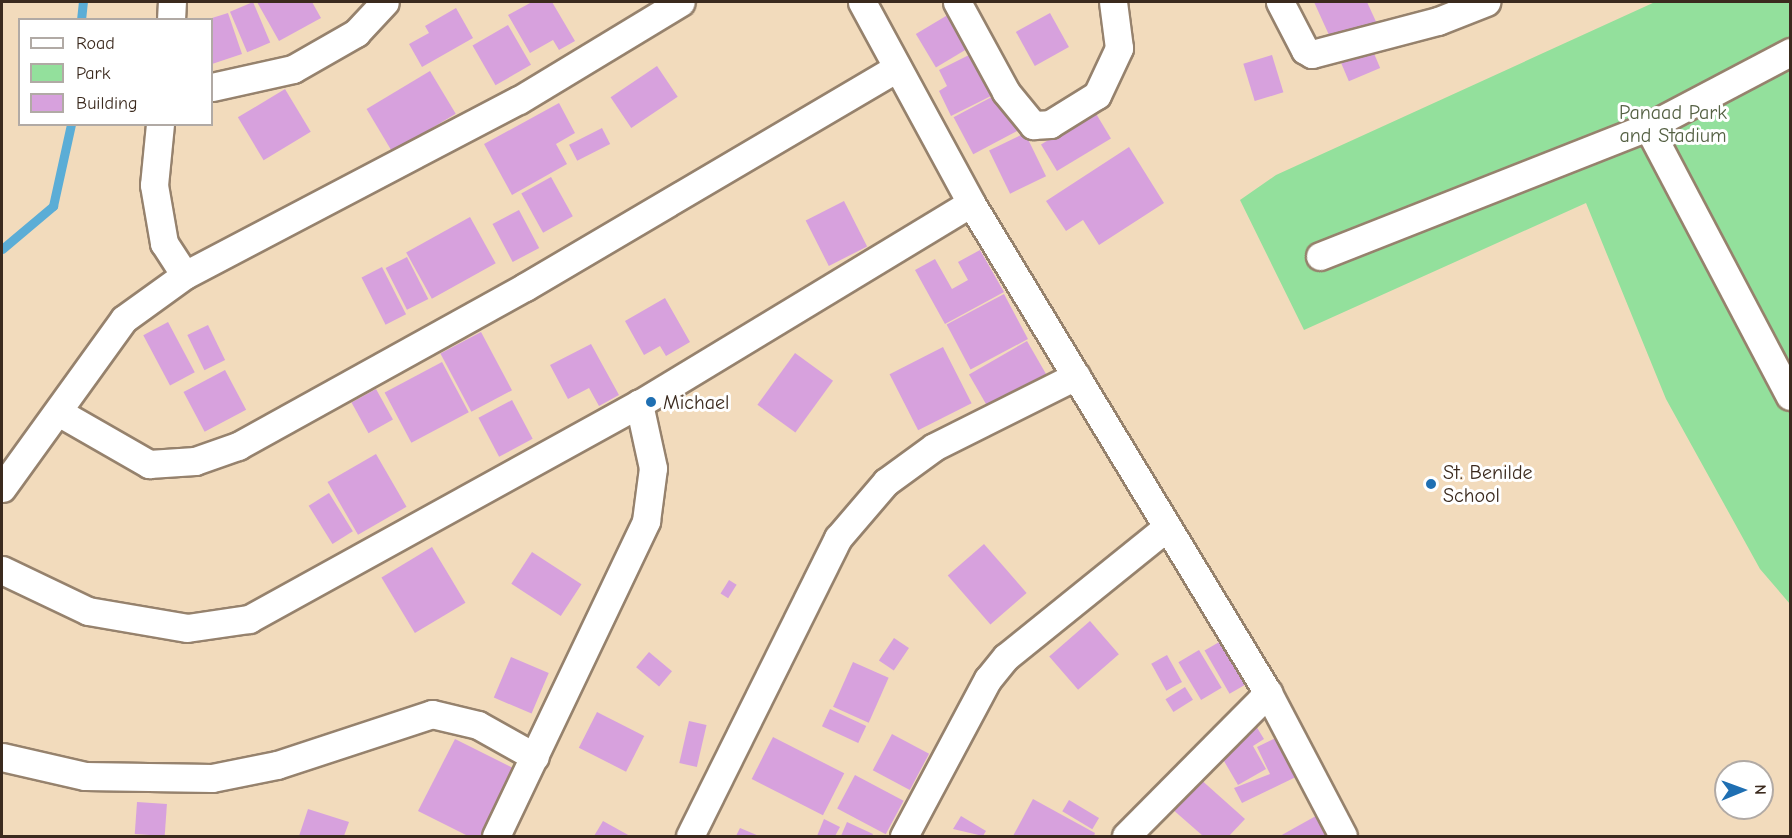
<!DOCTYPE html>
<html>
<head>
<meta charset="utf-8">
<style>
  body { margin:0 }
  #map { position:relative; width:1792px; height:838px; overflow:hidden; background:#f2dbbc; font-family:"Comic Neue",sans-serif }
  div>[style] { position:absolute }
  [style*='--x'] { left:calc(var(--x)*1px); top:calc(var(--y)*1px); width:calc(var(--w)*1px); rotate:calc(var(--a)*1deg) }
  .green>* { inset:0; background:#93e09c }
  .stream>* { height:9px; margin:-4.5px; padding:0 4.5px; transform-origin:4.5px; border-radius:4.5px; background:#5badd6 }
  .building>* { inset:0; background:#d7a1dd; transform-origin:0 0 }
  .roads { filter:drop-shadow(2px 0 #96826d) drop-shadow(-2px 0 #96826d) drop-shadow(0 2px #96826d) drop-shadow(0 -2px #96826d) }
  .street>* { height:27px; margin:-13.5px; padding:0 13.5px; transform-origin:13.5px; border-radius:13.5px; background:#fff }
  .dots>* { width:16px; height:16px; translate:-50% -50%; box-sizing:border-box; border:3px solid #fff; border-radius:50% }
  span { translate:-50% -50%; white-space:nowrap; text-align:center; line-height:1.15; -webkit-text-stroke:6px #fff; paint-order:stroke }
  .park-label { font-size:20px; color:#556144 }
  .poi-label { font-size:20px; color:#3b2a1e }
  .left { translate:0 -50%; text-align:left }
  .frame { position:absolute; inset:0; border:3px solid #3b2a1e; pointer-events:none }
  .legend { position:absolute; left:18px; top:18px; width:195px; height:108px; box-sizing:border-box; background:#fff; border:2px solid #b1aaa5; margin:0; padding:8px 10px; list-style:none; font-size:18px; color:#3b2a1e }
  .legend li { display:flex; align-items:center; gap:12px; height:30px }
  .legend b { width:30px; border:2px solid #b1aaa5 }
  .north { position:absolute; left:1714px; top:760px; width:60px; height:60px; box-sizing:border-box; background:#fff; border:2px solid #b1aaa5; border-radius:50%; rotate:89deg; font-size:16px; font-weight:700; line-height:24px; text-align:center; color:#3b2a1e }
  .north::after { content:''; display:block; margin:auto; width:21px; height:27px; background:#1f6fb2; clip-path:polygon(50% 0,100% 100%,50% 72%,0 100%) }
</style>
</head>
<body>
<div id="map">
  <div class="green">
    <i style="clip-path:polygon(1655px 2px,1790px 2px,1790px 604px,1760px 569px,1666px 399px,1586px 203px,1304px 330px,1240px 200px,1276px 175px)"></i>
  </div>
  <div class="stream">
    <i style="--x:81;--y:20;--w:18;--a:-84"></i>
    <i style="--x:2;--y:249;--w:67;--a:-40.1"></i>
    <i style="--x:53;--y:206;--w:84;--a:-77.6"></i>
  </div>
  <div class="building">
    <i style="left:253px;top:2px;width:44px;height:25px;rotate:67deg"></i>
    <i style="clip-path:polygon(257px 2px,312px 2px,321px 18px,279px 41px)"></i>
    <i style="clip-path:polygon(532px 2px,552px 2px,575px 41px,559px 50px,553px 40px,530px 53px,508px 15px)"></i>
    <i style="clip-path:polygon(1314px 2px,1367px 2px,1378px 26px,1334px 46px)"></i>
    <i style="clip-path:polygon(456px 8px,473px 38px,422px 67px,409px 44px,429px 33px,425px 26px)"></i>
    <i style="clip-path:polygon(228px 13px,242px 54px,212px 64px,212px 18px)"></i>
    <i style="left:951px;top:13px;width:39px;height:41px;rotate:59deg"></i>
    <i style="left:1050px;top:13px;width:39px;height:39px;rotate:61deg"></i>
    <i style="left:508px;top:25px;width:46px;height:41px;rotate:60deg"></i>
    <i style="left:1370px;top:44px;width:26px;height:34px;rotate:67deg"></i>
    <i style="clip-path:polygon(979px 50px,999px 92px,951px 116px,939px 91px,947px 86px,939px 70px)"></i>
    <i style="left:1272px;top:55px;width:39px;height:30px;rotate:73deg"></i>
    <i style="left:657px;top:66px;width:37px;height:56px;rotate:56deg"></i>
    <i style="left:430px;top:71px;width:50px;height:74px;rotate:59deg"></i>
    <i style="left:285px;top:89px;width:50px;height:55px;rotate:59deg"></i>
    <i style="left:1003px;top:91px;width:42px;height:56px;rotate:62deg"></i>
    <i style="clip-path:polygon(559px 103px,575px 133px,556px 144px,567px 164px,512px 195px,484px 144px)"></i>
    <i style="left:1095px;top:112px;width:31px;height:63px;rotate:59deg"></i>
    <i style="left:602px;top:128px;width:18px;height:37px;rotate:63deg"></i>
    <i style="left:1025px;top:133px;width:48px;height:40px;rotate:64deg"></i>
    <i style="clip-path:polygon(1129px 147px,1164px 203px,1099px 245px,1083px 220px,1066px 231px,1046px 201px)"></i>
    <i style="left:551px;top:177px;width:45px;height:34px;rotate:61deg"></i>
    <i style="left:844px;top:201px;width:51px;height:43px;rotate:63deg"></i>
    <i style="left:519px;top:210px;width:43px;height:30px;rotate:62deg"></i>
    <i style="left:470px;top:217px;width:53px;height:73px;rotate:61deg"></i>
    <i style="clip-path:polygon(980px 250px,1004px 292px,945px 324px,915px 270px,935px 259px,952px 289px,968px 280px,958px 262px)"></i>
    <i style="left:407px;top:257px;width:47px;height:24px;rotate:63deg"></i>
    <i style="left:382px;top:267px;width:53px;height:23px;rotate:63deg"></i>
    <i style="left:1004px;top:294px;width:51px;height:65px;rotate:62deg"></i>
    <i style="clip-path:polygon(665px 298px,690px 342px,666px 356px,660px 346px,644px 355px,625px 321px)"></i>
    <i style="left:168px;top:322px;width:57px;height:28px;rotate:62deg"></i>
    <i style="left:208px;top:325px;width:39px;height:23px;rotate:64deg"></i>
    <i style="left:481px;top:332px;width:66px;height:46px;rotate:62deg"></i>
    <i style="left:1027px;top:341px;width:43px;height:67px;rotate:60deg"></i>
    <i style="clip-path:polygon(591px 344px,619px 395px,599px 406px,589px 388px,568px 399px,550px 365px)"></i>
    <i style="left:943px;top:347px;width:63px;height:60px;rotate:63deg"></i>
    <i style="left:795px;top:353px;width:47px;height:64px;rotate:36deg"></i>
    <i style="left:442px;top:362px;width:57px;height:65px;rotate:62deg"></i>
    <i style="left:225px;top:370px;width:45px;height:47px;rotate:62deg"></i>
    <i style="left:376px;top:389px;width:35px;height:28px;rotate:61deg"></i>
    <i style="left:512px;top:400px;width:44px;height:38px;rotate:62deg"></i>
    <i style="left:376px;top:454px;width:61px;height:56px;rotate:60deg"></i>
    <i style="left:329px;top:493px;width:45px;height:24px;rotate:58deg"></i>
    <i style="left:984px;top:544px;width:65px;height:48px;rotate:49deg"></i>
    <i style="left:432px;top:547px;width:65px;height:59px;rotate:59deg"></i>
    <i style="left:532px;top:552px;width:59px;height:38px;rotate:33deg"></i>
    <i style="left:729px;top:580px;width:9px;height:16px;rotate:32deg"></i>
    <i style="left:1090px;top:621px;width:44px;height:54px;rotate:49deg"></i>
    <i style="left:894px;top:638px;width:18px;height:27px;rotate:34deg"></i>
    <i style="left:1221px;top:641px;width:50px;height:19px;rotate:60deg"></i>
    <i style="left:1199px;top:650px;width:44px;height:24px;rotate:59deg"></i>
    <i style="left:649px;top:652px;width:30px;height:20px;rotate:40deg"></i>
    <i style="left:1167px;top:655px;width:31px;height:18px;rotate:61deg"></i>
    <i style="left:511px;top:657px;width:41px;height:44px;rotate:23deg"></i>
    <i style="left:853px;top:662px;width:39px;height:49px;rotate:24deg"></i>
    <i style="left:1185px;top:687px;width:15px;height:23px;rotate:58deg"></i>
    <i style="left:830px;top:709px;width:40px;height:19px;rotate:25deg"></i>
    <i style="left:597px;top:712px;width:53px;height:40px;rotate:27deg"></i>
    <i style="left:689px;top:721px;width:18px;height:43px;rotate:13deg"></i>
    <i style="clip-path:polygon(1256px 726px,1264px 739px,1253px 746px,1266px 769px,1238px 785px,1217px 749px)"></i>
    <i style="left:892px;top:734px;width:42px;height:41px;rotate:28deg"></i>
    <i style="clip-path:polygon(1284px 734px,1302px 774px,1242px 803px,1234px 788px,1270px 774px,1257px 747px)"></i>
    <i style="left:773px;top:737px;width:80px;height:47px;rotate:27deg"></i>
    <i style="clip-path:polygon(455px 739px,515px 769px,481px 836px,468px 836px,418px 811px)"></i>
    <i style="left:855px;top:775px;width:55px;height:38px;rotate:28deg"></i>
    <i style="clip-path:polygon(1198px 777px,1245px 819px,1229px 836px,1203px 836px,1171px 808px)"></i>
    <i style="clip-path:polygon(1033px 799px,1095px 833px,1094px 836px,1013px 836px)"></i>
    <i style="left:1069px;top:800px;width:35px;height:13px;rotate:31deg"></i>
    <i style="left:137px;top:802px;width:30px;height:32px;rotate:4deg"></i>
    <i style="clip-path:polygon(308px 809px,349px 822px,344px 836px,299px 836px)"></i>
    <i style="clip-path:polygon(1323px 812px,1337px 836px,1280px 836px)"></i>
    <i style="clip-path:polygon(961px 816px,986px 831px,983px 836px,953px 829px)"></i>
    <i style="clip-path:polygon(824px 819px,840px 827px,835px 836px,817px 836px)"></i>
    <i style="clip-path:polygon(603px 821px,630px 836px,594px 836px)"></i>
    <i style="clip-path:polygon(847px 822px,873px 834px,872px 836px,841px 836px)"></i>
    <i style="clip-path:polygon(740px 828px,759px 836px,736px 836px)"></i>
  </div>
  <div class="roads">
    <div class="street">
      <i style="--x:862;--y:2;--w:229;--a:61.5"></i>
      <i style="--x:971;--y:203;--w:573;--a:58.78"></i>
      <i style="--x:1268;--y:693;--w:161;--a:62.3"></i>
      <i style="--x:957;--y:2;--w:102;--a:61.4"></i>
      <i style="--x:1006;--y:92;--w:43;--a:50.7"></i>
      <i style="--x:1033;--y:125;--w:17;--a:-3"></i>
      <i style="--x:1050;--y:124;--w:55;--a:-31.7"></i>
      <i style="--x:1097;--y:95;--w:52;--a:-64.9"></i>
      <i style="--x:1119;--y:48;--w:46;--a:-97.4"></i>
      <i style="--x:1280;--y:2;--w:54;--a:62.5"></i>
      <i style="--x:1305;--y:50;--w:8;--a:30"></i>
      <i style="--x:1312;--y:54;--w:130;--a:-14.7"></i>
      <i style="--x:1438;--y:21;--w:52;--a:-21.6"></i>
      <i style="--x:171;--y:20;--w:18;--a:-87"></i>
      <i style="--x:212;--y:87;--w:83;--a:-12.5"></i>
      <i style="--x:293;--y:69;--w:73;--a:-29.7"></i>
      <i style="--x:356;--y:33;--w:42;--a:-46.9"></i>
      <i style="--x:160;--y:124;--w:61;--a:95.6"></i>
      <i style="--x:154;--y:185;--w:59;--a:80.2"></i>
      <i style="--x:164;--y:243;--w:38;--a:57"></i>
      <i style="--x:1648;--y:127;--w:304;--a:62.2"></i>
      <i style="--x:1320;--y:256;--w:352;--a:-21.5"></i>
      <i style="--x:1648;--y:127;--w:161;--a:-27.8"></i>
      <i style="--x:60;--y:413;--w:103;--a:29.8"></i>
      <i style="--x:149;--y:464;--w:46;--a:-3.7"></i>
      <i style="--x:195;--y:461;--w:46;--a:-19.2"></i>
      <i style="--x:238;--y:446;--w:328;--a:-29"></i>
      <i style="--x:525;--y:287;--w:432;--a:-30.5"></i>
      <i style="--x:2;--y:488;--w:208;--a:-54.2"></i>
      <i style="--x:124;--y:319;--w:75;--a:-35.8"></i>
      <i style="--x:185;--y:275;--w:377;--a:-27.7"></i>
      <i style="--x:519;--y:100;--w:189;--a:-31.2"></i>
      <i style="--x:2;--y:570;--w:95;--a:25.5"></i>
      <i style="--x:88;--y:611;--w:100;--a:9.7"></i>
      <i style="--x:187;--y:628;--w:63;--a:-8.3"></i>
      <i style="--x:249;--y:619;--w:445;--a:-28.9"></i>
      <i style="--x:639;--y:404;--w:388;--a:-31.2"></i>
      <i style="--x:2;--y:757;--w:85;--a:12.9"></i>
      <i style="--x:85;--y:776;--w:127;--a:0.9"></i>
      <i style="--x:212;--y:778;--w:66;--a:-11.3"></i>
      <i style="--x:277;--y:765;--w:163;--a:-18.2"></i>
      <i style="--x:432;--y:714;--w:47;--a:13.4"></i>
      <i style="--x:478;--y:725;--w:65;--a:29.3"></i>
      <i style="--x:496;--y:836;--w:349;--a:-64.5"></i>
      <i style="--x:646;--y:521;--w:53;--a:-82.5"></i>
      <i style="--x:653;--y:468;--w:66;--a:-102.3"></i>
      <i style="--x:690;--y:836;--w:333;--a:-63.6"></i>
      <i style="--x:838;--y:538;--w:74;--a:-49.4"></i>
      <i style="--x:886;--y:482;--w:59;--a:-36.1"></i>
      <i style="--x:934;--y:447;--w:159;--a:-26.6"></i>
      <i style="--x:904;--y:836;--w:178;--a:-61.9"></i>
      <i style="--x:988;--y:679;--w:28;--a:-51"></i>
      <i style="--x:1006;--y:657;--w:207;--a:-38.9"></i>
      <i style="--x:1126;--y:836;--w:202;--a:-45.2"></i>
    </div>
  </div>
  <div class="dots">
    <i style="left:651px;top:402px;background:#1f6fb2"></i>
    <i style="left:1431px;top:484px;background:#1f6fb2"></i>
  </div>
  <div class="park-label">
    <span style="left:1673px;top:124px">Panaad Park<br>and Stadium</span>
  </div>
  <div class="poi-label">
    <span class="left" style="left:663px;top:402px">Michael</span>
    <span class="left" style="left:1443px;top:484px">St. Benilde<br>School</span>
  </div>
  <div class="frame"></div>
  <ul class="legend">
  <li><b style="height:8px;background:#fff"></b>Road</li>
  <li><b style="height:16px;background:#93e09c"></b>Park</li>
  <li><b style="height:16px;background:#d7a1dd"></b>Building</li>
  </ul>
  <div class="north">N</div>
</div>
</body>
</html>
